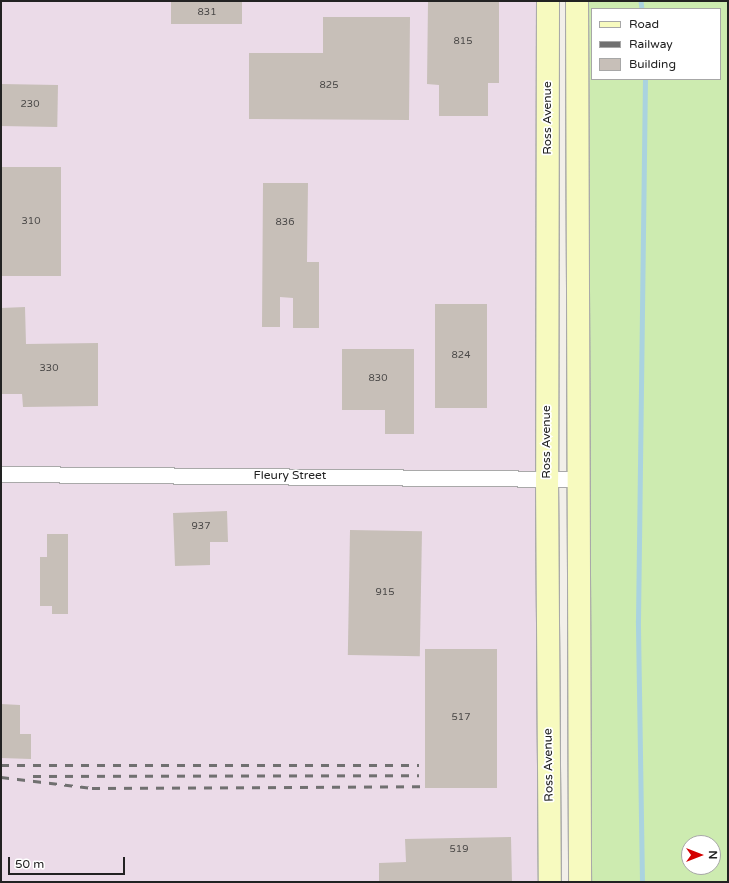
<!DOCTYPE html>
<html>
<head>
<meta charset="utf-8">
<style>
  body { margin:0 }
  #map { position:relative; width:729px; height:883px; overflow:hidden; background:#f2efe9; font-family:"Varela Round",sans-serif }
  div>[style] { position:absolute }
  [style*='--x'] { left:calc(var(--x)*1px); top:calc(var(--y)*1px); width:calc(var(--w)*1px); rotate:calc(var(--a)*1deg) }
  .industrial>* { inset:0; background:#ebdbe8; transform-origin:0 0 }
  .grass>* { inset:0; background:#cdebb0 }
  .stream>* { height:4.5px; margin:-2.25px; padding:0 2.25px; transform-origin:2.25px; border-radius:2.25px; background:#aad3df }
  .building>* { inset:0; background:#c7bfb8; transform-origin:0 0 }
  .roads { filter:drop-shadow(1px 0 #a9a9a9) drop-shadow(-1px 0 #a9a9a9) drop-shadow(0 1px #a9a9a9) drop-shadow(0 -1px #a9a9a9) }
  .minor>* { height:15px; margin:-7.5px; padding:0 7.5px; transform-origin:7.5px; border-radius:7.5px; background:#fff }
  .secondary>* { height:22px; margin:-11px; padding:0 11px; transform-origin:11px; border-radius:11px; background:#f7fabf }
  .rail>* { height:3px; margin-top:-1.5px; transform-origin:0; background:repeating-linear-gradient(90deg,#707070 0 8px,transparent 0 16px) }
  span { translate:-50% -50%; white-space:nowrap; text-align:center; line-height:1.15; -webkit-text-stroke:3.5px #fff; paint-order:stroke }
  .number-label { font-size:10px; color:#4b4948 }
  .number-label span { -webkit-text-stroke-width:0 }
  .street-label { font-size:12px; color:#222 }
  .frame { position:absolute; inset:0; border:2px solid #222; pointer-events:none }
  .legend { position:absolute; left:591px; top:8px; width:130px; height:72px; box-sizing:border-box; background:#fff; border:1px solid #a7a7a7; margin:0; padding:5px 7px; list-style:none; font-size:12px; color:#222 }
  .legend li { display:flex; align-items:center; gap:8px; height:20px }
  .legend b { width:20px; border:1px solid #a7a7a7 }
  .north { position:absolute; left:681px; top:835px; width:40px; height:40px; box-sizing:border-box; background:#fff; border:1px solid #a7a7a7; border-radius:50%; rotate:90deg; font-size:11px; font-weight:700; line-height:16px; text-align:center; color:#222 }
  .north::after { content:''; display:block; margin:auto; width:14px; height:18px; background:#d40000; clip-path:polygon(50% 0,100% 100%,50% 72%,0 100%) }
  .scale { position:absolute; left:8px; top:857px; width:117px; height:18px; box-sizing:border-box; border:2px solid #222; border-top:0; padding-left:5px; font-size:12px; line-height:14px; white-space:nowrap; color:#222; -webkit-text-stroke:3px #fff; paint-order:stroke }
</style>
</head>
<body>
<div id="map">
  <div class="industrial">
    <i style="left:1px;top:1px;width:536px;height:881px"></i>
  </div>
  <div class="grass">
    <i style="clip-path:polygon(evenodd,589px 1px,728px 1px,728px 882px,591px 882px,589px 1px,592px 9px,720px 9px,720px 79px,592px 79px,592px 9px,589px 1px,689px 843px,713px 843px,713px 867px,689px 867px,689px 843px)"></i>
  </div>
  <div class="stream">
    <i style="--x:641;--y:1;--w:8;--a:83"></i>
    <i style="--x:642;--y:882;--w:261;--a:-90.9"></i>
    <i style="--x:638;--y:621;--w:542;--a:-89.26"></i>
  </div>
  <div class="building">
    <i style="left:171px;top:1px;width:71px;height:23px"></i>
    <i style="clip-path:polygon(428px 1px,499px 1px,499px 83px,488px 83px,488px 116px,439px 116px,439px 85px,427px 84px)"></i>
    <i style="clip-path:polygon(323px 17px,410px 17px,409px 120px,249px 119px,249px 53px,323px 53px)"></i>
    <i style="left:1px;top:84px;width:57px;height:42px;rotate:1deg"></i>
    <i style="left:1px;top:167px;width:60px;height:109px"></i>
    <i style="clip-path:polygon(263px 183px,308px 183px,307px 262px,319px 262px,319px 328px,293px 328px,293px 298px,280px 297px,280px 327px,262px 327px)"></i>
    <i style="left:435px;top:304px;width:52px;height:104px"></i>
    <i style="clip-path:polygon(25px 307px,26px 344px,98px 343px,98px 406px,23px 407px,22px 394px,1px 394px,1px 308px)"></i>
    <i style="clip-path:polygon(342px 349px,414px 349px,414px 434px,385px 434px,385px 410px,342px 410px)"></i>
    <i style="clip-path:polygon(227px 511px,228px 542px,210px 542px,210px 565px,175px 566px,173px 513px)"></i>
    <i style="left:350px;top:530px;width:72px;height:125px;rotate:1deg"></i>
    <i style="clip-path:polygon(47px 534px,68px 534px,68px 614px,52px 614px,52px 606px,40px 606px,40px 557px,47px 557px)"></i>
    <i style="left:425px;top:649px;width:72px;height:139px"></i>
    <i style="clip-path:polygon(1px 704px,20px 705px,20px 734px,31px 734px,31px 759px,1px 758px)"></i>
    <i style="clip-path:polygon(511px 837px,512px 882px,379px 882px,379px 863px,406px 862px,405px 839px)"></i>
  </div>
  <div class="roads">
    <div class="minor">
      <i style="--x:1;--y:474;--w:577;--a:0.5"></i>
    </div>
    <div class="secondary">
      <i style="--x:548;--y:1;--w:478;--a:90.1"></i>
      <i style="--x:547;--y:479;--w:403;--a:89.6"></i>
      <i style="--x:577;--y:1;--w:881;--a:89.8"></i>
    </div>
  </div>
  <div class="rail">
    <i style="--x:1;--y:765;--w:418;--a:0"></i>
    <i style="--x:33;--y:776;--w:386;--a:-0.1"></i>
    <i style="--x:1;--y:777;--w:92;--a:6.9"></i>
    <i style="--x:92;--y:788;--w:328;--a:-0.3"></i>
  </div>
  <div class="number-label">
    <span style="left:207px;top:13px">831</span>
    <span style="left:463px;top:42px">815</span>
    <span style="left:329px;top:86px">825</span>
    <span style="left:30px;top:105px">230</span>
    <span style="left:31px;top:222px">310</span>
    <span style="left:285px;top:223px">836</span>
    <span style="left:461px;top:356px">824</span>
    <span style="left:49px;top:369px">330</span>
    <span style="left:378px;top:379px">830</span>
    <span style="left:201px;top:527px">937</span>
    <span style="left:385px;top:593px">915</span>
    <span style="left:461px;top:718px">517</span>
    <span style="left:459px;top:850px">519</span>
  </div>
  <div class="street-label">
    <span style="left:548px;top:118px;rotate:-90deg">Ross Avenue</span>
    <span style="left:547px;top:442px;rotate:-90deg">Ross Avenue</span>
    <span style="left:290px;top:476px">Fleury Street</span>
    <span style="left:549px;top:765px;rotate:-91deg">Ross Avenue</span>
  </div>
  <div class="frame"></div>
  <ul class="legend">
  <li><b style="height:5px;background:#f7fabf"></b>Road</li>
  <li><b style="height:5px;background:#707070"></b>Railway</li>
  <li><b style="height:11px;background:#c7bfb8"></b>Building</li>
  </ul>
  <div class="north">N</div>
  <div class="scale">50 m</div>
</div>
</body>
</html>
